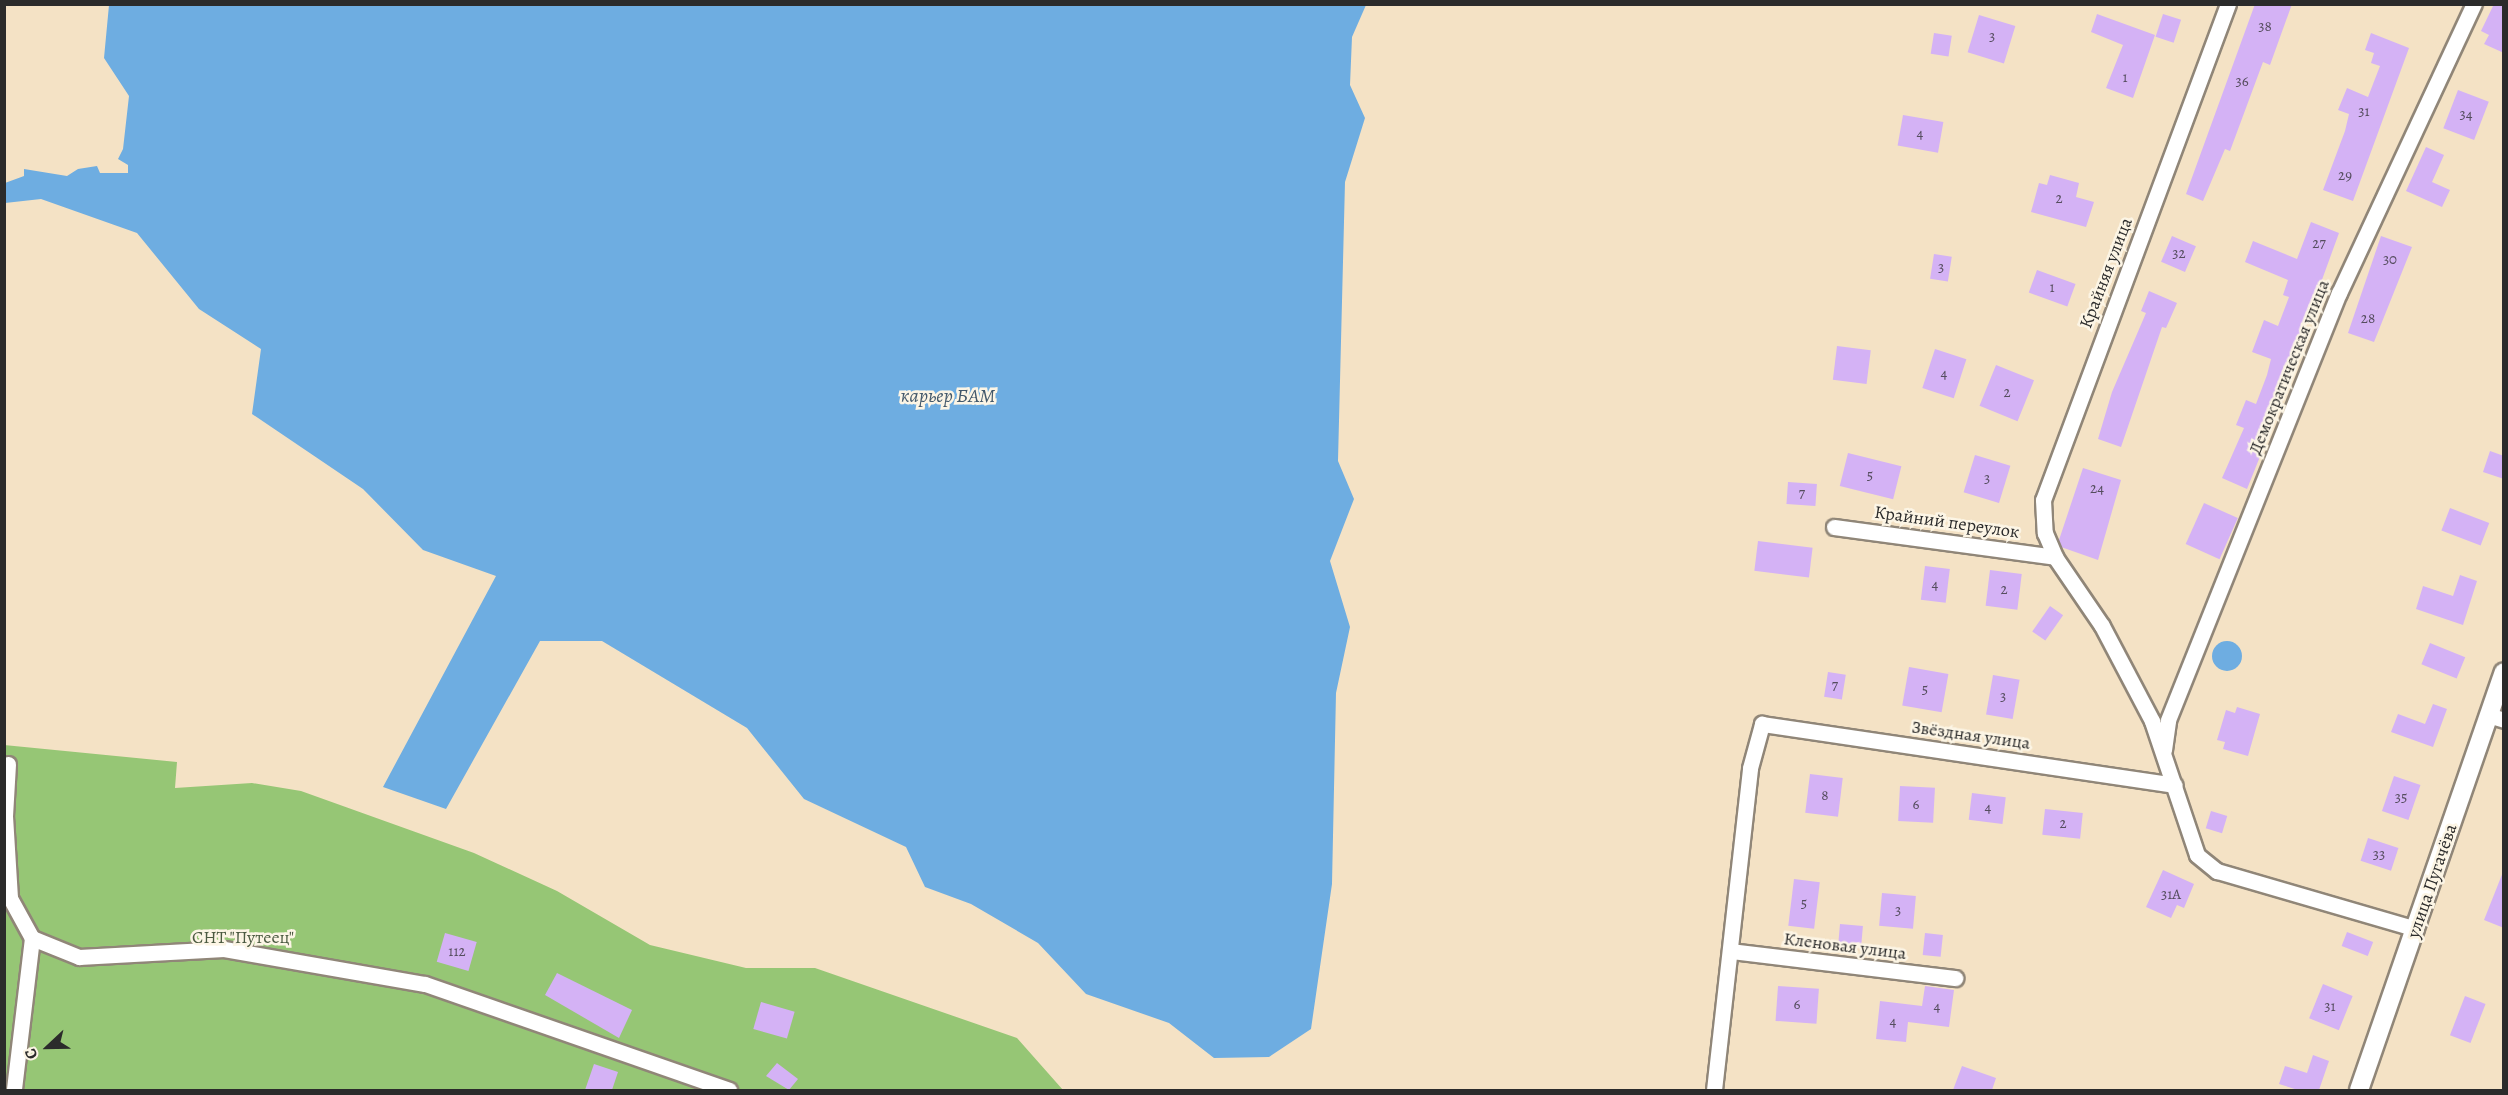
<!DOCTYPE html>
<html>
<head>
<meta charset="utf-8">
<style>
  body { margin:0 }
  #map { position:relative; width:2508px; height:1095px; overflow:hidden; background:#f4e2c5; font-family:Alegreya,serif }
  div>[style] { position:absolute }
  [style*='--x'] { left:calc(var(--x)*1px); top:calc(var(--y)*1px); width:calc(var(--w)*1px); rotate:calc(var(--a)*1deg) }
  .green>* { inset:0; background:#96c675 }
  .water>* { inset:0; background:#6eade1 }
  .round { border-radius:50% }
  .building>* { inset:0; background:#d4b2f5; transform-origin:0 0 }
  .roads { filter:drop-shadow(2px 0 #908678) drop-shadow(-2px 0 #908678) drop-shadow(0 2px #908678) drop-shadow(0 -2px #908678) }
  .minor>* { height:15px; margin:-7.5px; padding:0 7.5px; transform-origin:7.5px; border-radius:7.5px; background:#fff }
  .tertiary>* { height:18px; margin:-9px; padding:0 9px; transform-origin:9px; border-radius:9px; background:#fff }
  span { translate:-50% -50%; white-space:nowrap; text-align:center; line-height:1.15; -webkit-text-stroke:5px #fcf5e5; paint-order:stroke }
  .number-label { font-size:15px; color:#554d5e }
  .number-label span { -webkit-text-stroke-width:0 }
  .street-label { font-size:18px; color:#2b2b2b }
  .park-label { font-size:18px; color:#4b5a41 }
  .water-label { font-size:20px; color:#42586b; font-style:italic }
  .frame { position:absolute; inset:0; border:6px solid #2b2b2b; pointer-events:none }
  .north { position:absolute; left:18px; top:1017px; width:60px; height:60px; -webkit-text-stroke:4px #fcf5e5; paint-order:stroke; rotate:248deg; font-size:16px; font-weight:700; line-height:24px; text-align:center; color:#2b2b2b }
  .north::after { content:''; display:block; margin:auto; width:21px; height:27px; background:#2b2b2b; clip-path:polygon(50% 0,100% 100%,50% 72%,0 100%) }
</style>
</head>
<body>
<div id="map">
  <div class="green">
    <i style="clip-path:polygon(4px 745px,177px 762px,175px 788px,252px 783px,301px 791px,474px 853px,557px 891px,650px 945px,746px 968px,815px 968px,1017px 1038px,1063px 1090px,5px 1090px)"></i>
  </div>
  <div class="water">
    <i style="clip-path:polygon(109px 5px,1366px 5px,1352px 37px,1350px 85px,1365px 118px,1345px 182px,1338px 461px,1354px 499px,1330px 561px,1350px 627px,1336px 693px,1332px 884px,1311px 1029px,1269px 1057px,1214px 1058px,1169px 1023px,1086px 994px,1038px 943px,971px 904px,925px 887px,906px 847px,804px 799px,747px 728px,602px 641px,540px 641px,446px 809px,383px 787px,496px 576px,423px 550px,363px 489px,252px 414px,261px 349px,199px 309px,137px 233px,41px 199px,5px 203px,5px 183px,24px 176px,24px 169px,67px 176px,78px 169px,97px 166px,100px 173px,128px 173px,128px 165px,118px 159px,123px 149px,129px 96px,104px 58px)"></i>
    <i class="round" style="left:2212px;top:641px;width:30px;height:30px"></i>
  </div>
  <div class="building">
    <i style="clip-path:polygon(2255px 4px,2292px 4px,2270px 65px,2263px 62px,2230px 151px,2225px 149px,2203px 201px,2186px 194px)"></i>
    <i style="clip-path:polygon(2494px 4px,2504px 4px,2504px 53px,2484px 44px,2489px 35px,2481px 31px)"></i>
    <i style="clip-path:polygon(2097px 14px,2155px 35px,2133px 98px,2106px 88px,2123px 45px,2091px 32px)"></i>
    <i style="left:2163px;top:14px;width:19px;height:24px;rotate:18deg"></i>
    <i style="left:1979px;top:15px;width:38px;height:39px;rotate:17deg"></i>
    <i style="left:1934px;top:33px;width:18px;height:21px;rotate:9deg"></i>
    <i style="clip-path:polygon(2371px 33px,2409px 48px,2353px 201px,2323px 190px,2345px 131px,2349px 114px,2338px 110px,2347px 88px,2368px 97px,2380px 66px,2371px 63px,2374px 53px,2365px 50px)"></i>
    <i style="left:2458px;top:90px;width:33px;height:41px;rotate:21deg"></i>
    <i style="left:1903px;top:115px;width:41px;height:31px;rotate:10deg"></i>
    <i style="clip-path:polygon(2426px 147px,2444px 155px,2432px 182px,2450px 190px,2442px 207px,2406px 191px)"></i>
    <i style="clip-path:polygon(2050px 175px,2079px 183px,2076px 197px,2094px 202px,2086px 227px,2031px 212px,2039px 183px,2047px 185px)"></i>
    <i style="clip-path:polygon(2311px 222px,2339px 233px,2279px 398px,2283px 399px,2247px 489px,2222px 478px,2244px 428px,2236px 425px,2246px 400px,2256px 404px,2267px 375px,2271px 359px,2252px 352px,2264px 320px,2278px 326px,2289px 297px,2283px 295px,2288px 280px,2245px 262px,2253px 241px,2297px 259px)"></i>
    <i style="left:2172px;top:236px;width:26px;height:28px;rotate:23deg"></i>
    <i style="clip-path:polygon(2381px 236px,2412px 247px,2374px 342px,2348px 333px)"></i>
    <i style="left:1934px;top:254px;width:18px;height:25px;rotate:9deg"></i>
    <i style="left:2037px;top:270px;width:41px;height:24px;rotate:20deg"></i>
    <i style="clip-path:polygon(2149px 291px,2177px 303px,2166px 328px,2162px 327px,2121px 447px,2098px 439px,2112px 392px,2146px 313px,2141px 311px)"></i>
    <i style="left:1837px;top:346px;width:34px;height:34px;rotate:7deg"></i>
    <i style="left:1935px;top:349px;width:33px;height:41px;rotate:18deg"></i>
    <i style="left:1996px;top:365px;width:41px;height:44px;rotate:22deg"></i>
    <i style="clip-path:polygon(2490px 451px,2504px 456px,2504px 479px,2483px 472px)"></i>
    <i style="left:1848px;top:453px;width:55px;height:34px;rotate:14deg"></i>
    <i style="left:1975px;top:455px;width:37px;height:39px;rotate:17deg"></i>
    <i style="clip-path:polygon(2083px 468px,2121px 480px,2098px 560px,2061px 547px,2059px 540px)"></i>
    <i style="left:1788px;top:482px;width:29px;height:22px;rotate:4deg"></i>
    <i style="left:2204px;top:503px;width:37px;height:45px;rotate:24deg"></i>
    <i style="left:2450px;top:508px;width:42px;height:24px;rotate:21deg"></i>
    <i style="left:1758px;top:541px;width:55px;height:30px;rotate:7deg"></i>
    <i style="left:1925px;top:566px;width:25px;height:34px;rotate:7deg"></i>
    <i style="left:1990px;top:570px;width:32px;height:36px;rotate:7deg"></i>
    <i style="clip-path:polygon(2460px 575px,2477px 581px,2463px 625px,2416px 609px,2423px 586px,2453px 596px)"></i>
    <i style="left:2050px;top:606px;width:16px;height:31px;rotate:35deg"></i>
    <i style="left:2430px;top:643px;width:38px;height:23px;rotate:22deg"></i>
    <i style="left:1909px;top:667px;width:40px;height:39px;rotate:10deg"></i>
    <i style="left:1828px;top:672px;width:18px;height:25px;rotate:9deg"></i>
    <i style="left:1993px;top:675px;width:27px;height:40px;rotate:10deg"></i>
    <i style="clip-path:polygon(2433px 704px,2447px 709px,2433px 747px,2391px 732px,2398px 714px,2425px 724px)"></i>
    <i style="clip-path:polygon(2237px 707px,2260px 714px,2248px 756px,2223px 749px,2225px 742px,2217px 740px,2226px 710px,2235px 713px)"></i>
    <i style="left:1810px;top:774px;width:33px;height:39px;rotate:7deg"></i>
    <i style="left:2394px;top:776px;width:28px;height:37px;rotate:19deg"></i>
    <i style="left:1900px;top:786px;width:35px;height:35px;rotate:3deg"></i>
    <i style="left:1972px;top:793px;width:34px;height:27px;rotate:7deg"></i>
    <i style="left:2045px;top:809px;width:38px;height:26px;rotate:6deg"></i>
    <i style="left:2211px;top:811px;width:17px;height:18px;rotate:17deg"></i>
    <i style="left:2368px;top:838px;width:32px;height:24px;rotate:18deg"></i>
    <i style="clip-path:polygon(2163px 870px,2194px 884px,2184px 908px,2177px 905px,2171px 918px,2146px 907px)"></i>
    <i style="clip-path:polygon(2503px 872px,2504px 873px,2504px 928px,2484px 920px)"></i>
    <i style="left:1794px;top:879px;width:26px;height:47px;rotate:7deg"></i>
    <i style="left:1882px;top:893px;width:34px;height:33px;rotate:5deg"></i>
    <i style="left:1840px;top:924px;width:23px;height:21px;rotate:5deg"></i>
    <i style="left:2347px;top:932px;width:28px;height:15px;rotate:21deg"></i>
    <i style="left:445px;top:933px;width:33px;height:30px;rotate:16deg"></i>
    <i style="left:1925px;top:933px;width:18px;height:22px;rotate:6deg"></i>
    <i style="clip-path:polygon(557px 973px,632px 1010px,619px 1038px,545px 995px)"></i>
    <i style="left:2323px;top:984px;width:32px;height:37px;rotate:22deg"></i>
    <i style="left:1778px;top:986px;width:41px;height:35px;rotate:4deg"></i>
    <i style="clip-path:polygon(1925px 986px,1954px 990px,1949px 1027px,1908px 1022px,1906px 1042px,1876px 1039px,1880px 1001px,1922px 1006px)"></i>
    <i style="left:2465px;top:996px;width:22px;height:42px;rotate:21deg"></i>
    <i style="left:761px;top:1002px;width:35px;height:28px;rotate:16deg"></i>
    <i style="clip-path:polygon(2313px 1055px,2329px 1061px,2319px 1090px,2298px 1090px,2279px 1084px,2285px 1066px,2307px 1073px)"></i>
    <i style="clip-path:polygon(777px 1063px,798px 1079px,789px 1090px,766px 1076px)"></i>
    <i style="clip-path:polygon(594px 1064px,618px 1072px,612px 1090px,585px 1090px)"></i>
    <i style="clip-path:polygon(1962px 1066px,1996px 1078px,1992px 1090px,1953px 1090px)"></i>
  </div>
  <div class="roads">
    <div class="minor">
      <i style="--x:2228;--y:4;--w:529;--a:110.45"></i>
      <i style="--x:2043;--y:500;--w:33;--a:87"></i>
      <i style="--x:2045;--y:533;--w:26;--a:67"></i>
      <i style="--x:2055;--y:557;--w:83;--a:55.7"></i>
      <i style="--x:2102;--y:626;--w:107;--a:62.2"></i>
      <i style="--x:2152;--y:721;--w:141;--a:71.4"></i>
      <i style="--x:2197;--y:855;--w:26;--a:39"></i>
      <i style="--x:2217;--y:871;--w:207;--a:16.2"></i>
      <i style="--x:1834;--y:527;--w:223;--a:7.7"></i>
      <i style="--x:2488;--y:715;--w:17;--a:17"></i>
      <i style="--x:2164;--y:750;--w:30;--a:-82"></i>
      <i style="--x:2168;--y:720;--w:460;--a:-68.2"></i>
      <i style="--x:2339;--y:293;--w:319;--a:-65"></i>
      <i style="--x:8;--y:764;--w:52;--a:93.3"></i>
      <i style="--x:5;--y:816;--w:82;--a:86.5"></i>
      <i style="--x:10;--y:898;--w:46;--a:61.2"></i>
      <i style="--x:32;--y:938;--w:153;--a:96.8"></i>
      <i style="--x:32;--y:938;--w:51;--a:22"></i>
      <i style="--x:79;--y:957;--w:145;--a:-3.2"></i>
      <i style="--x:224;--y:949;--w:204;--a:9.9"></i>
      <i style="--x:425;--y:984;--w:322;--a:19.2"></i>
      <i style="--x:1731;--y:951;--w:226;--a:6.9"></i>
      <i style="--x:1714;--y:1090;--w:324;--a:-83.6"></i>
      <i style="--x:1750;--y:768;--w:46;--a:-74.7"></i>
      <i style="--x:1762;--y:724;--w:417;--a:8.4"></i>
    </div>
    <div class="tertiary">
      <i style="--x:2359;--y:1090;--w:442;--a:-70.9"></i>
    </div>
  </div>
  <div class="number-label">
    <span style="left:2265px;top:27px">38</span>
    <span style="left:1992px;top:37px">3</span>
    <span style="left:2125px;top:78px">1</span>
    <span style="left:2242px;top:82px">36</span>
    <span style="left:2364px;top:112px">31</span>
    <span style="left:2466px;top:115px">34</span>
    <span style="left:1920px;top:134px">4</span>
    <span style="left:2345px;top:176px">29</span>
    <span style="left:2059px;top:199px">2</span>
    <span style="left:2319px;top:244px">27</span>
    <span style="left:2179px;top:254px">32</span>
    <span style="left:2390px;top:260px">30</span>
    <span style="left:1941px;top:268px">3</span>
    <span style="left:2052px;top:288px">1</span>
    <span style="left:2368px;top:319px">28</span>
    <span style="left:1944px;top:374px">4</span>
    <span style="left:2007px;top:393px">2</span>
    <span style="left:1870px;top:476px">5</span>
    <span style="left:1987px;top:479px">3</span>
    <span style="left:2097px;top:489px">24</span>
    <span style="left:1802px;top:494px">7</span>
    <span style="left:1935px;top:585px">4</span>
    <span style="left:2004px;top:590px">2</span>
    <span style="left:1835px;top:686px">7</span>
    <span style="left:1925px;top:690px">5</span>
    <span style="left:2003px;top:697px">3</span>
    <span style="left:1825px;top:796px">8</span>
    <span style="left:2401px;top:798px">35</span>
    <span style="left:1916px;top:805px">6</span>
    <span style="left:1988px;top:808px">4</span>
    <span style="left:2063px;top:824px">2</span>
    <span style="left:2379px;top:855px">33</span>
    <span style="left:2171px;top:895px">31А</span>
    <span style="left:1804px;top:904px">5</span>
    <span style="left:1898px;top:911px">3</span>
    <span style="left:457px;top:952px">112</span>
    <span style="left:1797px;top:1005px">6</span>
    <span style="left:1937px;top:1007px">4</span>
    <span style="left:2330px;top:1007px">31</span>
    <span style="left:1893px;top:1022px">4</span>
  </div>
  <div class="street-label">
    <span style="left:2106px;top:273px;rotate:-69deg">Крайняя улица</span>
    <span style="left:2289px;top:367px;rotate:-68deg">Демократическая улица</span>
    <span style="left:1947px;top:522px;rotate:8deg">Крайний переулок</span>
    <span style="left:1971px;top:735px;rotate:8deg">Звёздная улица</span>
    <span style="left:2432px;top:881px;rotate:-71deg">улица Пугачёва</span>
    <span style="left:1845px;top:946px;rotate:7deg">Кленовая улица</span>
  </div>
  <div class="park-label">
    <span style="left:243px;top:937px">СНТ "Путеец"</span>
  </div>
  <div class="water-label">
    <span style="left:948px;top:395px">карьер БАМ</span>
  </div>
  <div class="frame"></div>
  <div class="north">С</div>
</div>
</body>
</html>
